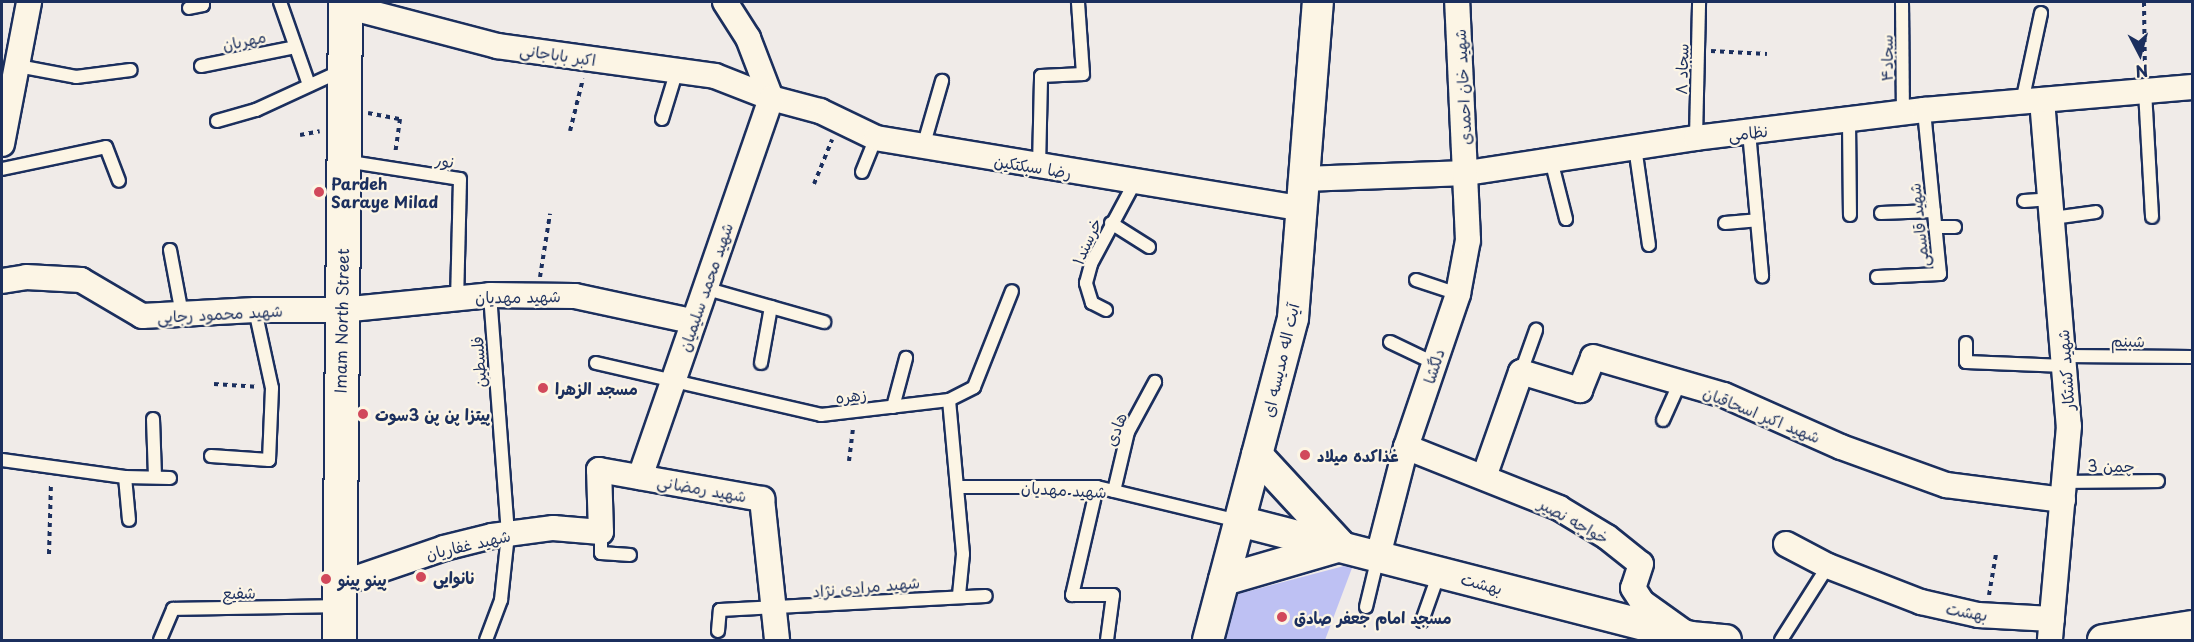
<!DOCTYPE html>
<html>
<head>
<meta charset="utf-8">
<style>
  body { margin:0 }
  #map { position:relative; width:2194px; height:642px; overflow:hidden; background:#f0ebe8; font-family:"Playpen Sans","Playpen Sans Arabic",sans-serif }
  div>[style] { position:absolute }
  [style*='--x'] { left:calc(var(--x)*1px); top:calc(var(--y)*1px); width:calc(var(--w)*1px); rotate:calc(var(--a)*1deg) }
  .building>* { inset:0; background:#bec1f3 }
  .path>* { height:4px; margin-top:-2px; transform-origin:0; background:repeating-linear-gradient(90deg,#1b2f5e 0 4.5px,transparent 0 9px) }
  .roads { filter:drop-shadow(2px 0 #1b2f5e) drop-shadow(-2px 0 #1b2f5e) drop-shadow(0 2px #1b2f5e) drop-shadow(0 -2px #1b2f5e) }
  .service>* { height:12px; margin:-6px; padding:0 6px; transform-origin:6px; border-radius:6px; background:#fcf5e5 }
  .minor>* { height:24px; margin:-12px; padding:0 12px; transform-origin:12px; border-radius:12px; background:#fcf5e5 }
  .tertiary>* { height:30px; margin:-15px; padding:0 15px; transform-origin:15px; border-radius:15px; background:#fcf5e5 }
  .secondary>* { height:33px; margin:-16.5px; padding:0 16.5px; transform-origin:16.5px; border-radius:16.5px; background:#fcf5e5 }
  .dots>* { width:16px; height:16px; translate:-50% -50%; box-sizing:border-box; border:3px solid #fcf5e5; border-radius:50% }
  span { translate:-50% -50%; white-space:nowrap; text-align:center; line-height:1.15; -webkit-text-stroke:4.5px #fcf5e5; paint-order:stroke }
  .street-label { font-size:16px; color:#1b2f5e }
  .poi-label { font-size:16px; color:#1b2f5e; font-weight:700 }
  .left { translate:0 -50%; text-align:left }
  .frame { position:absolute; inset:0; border:3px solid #1b2f5e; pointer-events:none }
  .north { position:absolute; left:2110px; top:24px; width:60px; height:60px; -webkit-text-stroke:4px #fcf5e5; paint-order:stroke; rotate:174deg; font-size:16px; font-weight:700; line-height:24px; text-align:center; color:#1b2f5e }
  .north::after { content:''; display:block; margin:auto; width:21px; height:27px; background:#1b2f5e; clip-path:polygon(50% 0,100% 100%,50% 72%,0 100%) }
</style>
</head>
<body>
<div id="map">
  <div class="building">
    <i style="clip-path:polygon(1344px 566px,1352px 568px,1325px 640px,1226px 640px,1238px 594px)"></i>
  </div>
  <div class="path">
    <i style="--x:2144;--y:2;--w:70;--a:89.2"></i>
    <i style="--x:1711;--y:51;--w:56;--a:3.1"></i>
    <i style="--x:368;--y:113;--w:33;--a:11"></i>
    <i style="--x:400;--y:119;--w:34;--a:98"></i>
    <i style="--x:570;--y:131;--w:54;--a:-76"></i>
    <i style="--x:300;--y:135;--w:20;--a:-11"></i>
    <i style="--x:814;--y:184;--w:48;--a:-67.8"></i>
    <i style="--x:540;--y:277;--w:64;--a:-81"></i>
    <i style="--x:214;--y:384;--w:44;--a:3.9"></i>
    <i style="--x:849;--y:461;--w:34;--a:-83"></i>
    <i style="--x:49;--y:554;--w:72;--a:-88.4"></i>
    <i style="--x:1989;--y:595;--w:42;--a:-80.3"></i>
  </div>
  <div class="roads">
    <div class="service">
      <i style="--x:280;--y:2;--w:88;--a:70.7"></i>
      <i style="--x:1902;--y:2;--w:113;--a:89.5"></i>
      <i style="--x:189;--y:8;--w:14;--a:-12"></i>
      <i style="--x:203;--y:5;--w:3;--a:-90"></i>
      <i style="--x:18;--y:66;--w:59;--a:10.7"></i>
      <i style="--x:76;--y:77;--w:55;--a:-7.3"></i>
      <i style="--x:201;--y:66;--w:96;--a:-11.4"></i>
      <i style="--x:2145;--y:91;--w:126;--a:86.8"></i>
      <i style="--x:2022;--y:102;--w:91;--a:-77.9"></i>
      <i style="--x:662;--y:119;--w:51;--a:-73"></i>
      <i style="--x:217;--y:121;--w:41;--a:-15.8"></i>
      <i style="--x:256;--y:110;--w:96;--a:-24.7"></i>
      <i style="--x:1849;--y:122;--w:93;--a:89.4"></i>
      <i style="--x:1749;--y:132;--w:145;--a:84.8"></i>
      <i style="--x:1696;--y:138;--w:136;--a:-88.7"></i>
      <i style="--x:923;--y:147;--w:69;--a:-73.9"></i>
      <i style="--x:1635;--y:147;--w:99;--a:81.9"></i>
      <i style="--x:1551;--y:160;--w:61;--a:75.7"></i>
      <i style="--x:345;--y:161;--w:116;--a:8.9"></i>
      <i style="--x:460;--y:179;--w:119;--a:91.4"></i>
      <i style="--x:1039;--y:167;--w:91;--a:-88.7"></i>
      <i style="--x:1041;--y:76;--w:42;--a:-2.7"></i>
      <i style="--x:1083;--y:74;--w:72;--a:-94"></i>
      <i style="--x:2;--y:169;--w:106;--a:-11.9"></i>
      <i style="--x:106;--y:147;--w:36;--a:69"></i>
      <i style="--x:862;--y:172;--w:37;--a:-68"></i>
      <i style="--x:2024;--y:201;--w:27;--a:-4"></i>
      <i style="--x:1881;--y:213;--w:53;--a:-2.2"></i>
      <i style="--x:2053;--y:218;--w:43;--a:-7.9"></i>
      <i style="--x:1111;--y:223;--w:45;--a:32.3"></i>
      <i style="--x:1725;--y:223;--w:32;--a:-5"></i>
      <i style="--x:1935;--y:227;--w:20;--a:0"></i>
      <i style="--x:170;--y:250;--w:65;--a:79.4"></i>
      <i style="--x:1877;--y:277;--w:63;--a:-2.7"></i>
      <i style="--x:1940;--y:274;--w:165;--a:-95.6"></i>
      <i style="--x:1416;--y:280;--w:44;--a:18.4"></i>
      <i style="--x:704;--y:288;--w:125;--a:15.8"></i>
      <i style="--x:1106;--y:310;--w:16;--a:-153"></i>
      <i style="--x:1092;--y:303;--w:21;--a:-107"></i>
      <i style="--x:1086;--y:283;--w:20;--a:-75"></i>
      <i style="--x:1091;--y:264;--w:93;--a:-61.8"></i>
      <i style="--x:1390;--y:342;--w:49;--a:25.5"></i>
      <i style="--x:1966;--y:343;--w:19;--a:90"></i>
      <i style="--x:1966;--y:362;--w:99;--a:2.3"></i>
      <i style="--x:2064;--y:356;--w:128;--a:0.4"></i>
      <i style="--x:596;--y:363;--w:231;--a:13"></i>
      <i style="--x:821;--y:415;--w:129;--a:-6.7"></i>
      <i style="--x:949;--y:400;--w:155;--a:84.8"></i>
      <i style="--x:963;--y:554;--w:41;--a:95.6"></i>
      <i style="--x:761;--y:363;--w:57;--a:-79.9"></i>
      <i style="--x:1521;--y:372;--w:45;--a:-70.3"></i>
      <i style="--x:949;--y:400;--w:28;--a:-27"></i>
      <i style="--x:974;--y:387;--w:103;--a:-68.4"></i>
      <i style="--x:893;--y:407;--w:51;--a:-75.1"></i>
      <i style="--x:153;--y:419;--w:58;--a:88"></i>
      <i style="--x:1663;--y:420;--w:42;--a:-65.9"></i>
      <i style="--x:211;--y:456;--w:58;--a:3.9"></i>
      <i style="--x:269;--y:460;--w:72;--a:-87.6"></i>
      <i style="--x:272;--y:388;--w:80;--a:-102.3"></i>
      <i style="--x:2;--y:460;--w:124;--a:7.9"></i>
      <i style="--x:125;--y:477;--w:45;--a:1.3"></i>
      <i style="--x:125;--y:477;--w:43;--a:84.7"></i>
      <i style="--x:2063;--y:482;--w:95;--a:-0.6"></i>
      <i style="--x:958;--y:487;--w:139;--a:0"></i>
      <i style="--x:1097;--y:487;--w:146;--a:13.5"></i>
      <i style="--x:1097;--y:487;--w:111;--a:103"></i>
      <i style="--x:1072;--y:595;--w:41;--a:0"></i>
      <i style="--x:1113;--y:595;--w:45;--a:97.6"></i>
      <i style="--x:1114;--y:491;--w:61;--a:-76.7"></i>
      <i style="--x:1128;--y:432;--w:57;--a:-61.6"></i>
      <i style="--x:601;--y:532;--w:21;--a:90"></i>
      <i style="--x:601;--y:553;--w:29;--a:4"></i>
      <i style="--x:1366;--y:607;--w:51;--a:-76.5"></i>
      <i style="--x:1422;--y:621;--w:51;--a:-70.5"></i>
      <i style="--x:718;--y:631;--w:21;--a:-85"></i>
      <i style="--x:720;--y:610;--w:266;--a:-3"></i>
      <i style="--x:160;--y:640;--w:34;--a:-67"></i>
      <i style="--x:173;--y:609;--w:166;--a:-1"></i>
      <i style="--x:486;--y:640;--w:43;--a:-69.4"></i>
      <i style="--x:501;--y:600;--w:66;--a:-83.9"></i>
      <i style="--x:508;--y:534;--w:240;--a:-94.3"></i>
      <i style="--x:1781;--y:640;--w:88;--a:-57.6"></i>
    </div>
    <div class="minor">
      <i style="--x:725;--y:2;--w:43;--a:57.4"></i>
      <i style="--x:748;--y:38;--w:64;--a:69"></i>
      <i style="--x:345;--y:6;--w:157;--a:14.7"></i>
      <i style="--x:497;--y:46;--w:220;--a:7.8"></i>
      <i style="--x:715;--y:76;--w:60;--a:21.4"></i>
      <i style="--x:771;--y:98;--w:51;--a:14.9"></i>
      <i style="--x:820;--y:111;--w:62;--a:25.7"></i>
      <i style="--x:876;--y:138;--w:431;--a:9.4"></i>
      <i style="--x:2042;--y:100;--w:327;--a:85.3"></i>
      <i style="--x:2069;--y:426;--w:215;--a:95.1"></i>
      <i style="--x:2;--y:144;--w:145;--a:-79.2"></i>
      <i style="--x:1303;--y:179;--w:164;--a:-2.1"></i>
      <i style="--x:1467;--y:173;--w:232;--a:-8.7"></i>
      <i style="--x:1696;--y:138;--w:230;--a:-7"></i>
      <i style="--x:1924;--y:110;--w:269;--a:-4.9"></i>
      <i style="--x:2;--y:281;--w:24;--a:-9"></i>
      <i style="--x:26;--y:277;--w:55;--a:3.1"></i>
      <i style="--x:81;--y:280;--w:71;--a:30.5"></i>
      <i style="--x:142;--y:316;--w:113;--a:-3"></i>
      <i style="--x:255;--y:310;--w:86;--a:0"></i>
      <i style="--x:341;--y:310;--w:150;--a:-5.7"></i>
      <i style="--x:490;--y:295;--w:85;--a:0.7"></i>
      <i style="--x:575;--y:296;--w:120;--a:12.1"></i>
      <i style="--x:1406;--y:447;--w:165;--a:21.7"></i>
      <i style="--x:1559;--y:508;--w:56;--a:31.1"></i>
      <i style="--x:1607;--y:537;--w:43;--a:38.5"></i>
      <i style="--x:1641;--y:564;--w:25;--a:108"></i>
      <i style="--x:1633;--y:588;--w:17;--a:57"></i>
      <i style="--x:1642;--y:602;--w:52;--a:35.5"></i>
      <i style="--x:640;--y:477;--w:401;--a:-70.9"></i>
      <i style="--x:1484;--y:477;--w:111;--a:-70.6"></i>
      <i style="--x:1521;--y:372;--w:62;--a:17"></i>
      <i style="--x:1580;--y:390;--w:35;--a:-68"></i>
      <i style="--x:1593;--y:357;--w:136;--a:16.2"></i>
      <i style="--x:1724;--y:395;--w:128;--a:24"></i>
      <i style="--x:1841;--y:447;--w:112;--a:19.9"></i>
      <i style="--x:1946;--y:485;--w:118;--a:7.3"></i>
      <i style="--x:1786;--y:544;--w:47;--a:27.6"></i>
      <i style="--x:1828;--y:566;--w:100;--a:21.2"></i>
      <i style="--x:1921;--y:602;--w:58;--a:12.8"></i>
      <i style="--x:1978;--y:615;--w:74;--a:3.1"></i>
      <i style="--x:1378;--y:556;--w:113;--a:-75.6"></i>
      <i style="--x:1406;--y:447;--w:162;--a:-71.2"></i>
      <i style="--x:1458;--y:294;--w:55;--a:-79.5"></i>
      <i style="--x:1468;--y:240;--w:238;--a:-92.6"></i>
      <i style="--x:339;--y:584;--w:111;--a:-18.9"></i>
      <i style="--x:444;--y:548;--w:49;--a:-14"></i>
      <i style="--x:492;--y:536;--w:62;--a:-7.5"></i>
      <i style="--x:553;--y:528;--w:48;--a:4.8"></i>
      <i style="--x:601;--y:532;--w:62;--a:-91.8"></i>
      <i style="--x:599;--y:470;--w:166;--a:10.1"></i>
      <i style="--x:762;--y:499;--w:142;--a:83.9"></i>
    </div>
    <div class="tertiary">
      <i style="--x:1239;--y:521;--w:466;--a:14.4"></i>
      <i style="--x:1690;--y:637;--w:36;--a:5"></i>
      <i style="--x:1224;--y:580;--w:122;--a:-16.2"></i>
      <i style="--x:1341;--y:546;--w:124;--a:-132.7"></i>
      <i style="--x:1208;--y:640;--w:333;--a:-75.2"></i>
      <i style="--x:1293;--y:318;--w:317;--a:-85.5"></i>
      <i style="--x:2103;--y:640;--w:90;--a:-8.9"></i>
    </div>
    <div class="secondary">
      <i style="--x:339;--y:640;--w:638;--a:-89.46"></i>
    </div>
  </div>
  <div class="dots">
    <i style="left:319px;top:192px;background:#d1495b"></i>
    <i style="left:543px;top:388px;background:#d1495b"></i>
    <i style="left:363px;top:414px;background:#d1495b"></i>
    <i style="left:1305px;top:455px;background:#d1495b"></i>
    <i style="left:421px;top:577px;background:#d1495b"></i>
    <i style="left:326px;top:579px;background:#d1495b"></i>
    <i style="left:1282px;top:617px;background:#d1495b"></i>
  </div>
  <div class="street-label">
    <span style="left:244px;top:40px;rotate:-12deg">مهربان</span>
    <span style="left:558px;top:54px;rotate:8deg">اکبر باباجانی</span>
    <span style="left:1886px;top:58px;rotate:-90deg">سجاد۴</span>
    <span style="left:1681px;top:69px;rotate:-88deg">سجاد ۸</span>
    <span style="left:1462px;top:87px;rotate:-93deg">شهید خان احمدی</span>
    <span style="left:1748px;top:132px;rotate:-6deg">نظامی</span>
    <span style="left:445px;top:160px;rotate:9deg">نور</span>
    <span style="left:1033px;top:166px;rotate:9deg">رضا سبکتکین</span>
    <span style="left:1918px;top:225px;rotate:-96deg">شهید قاسمی</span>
    <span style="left:1086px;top:241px;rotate:-66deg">خرسند۱</span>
    <span style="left:705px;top:287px;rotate:-71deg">شهید محمد سلیمیان</span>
    <span style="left:518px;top:296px;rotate:-1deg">شهید مهدیان</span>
    <span style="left:220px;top:313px;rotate:-3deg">شهید محمود رجایی</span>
    <span style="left:341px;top:321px;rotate:-89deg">Imam North Street</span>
    <span style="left:2128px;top:340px;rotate:1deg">شبنم</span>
    <span style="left:1280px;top:360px;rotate:-77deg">آیت اله مدیسه ای</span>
    <span style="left:478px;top:362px;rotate:-94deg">فلسطین</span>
    <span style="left:1433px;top:366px;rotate:-72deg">دلگشا</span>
    <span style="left:2065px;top:370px;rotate:-94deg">شهید کشتکار</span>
    <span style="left:851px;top:395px;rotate:-7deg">زهره</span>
    <span style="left:1762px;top:414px;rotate:22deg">شهید اکبر اسحاقیان</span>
    <span style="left:1115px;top:429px;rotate:-69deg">هادی</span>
    <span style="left:2111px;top:465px">چمن 3</span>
    <span style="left:702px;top:488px;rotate:10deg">شهید رمضانی</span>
    <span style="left:1064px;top:489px;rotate:3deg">شهید مهدیان</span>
    <span style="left:1574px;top:520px;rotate:29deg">خواجه نصیر</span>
    <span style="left:468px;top:544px;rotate:-13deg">شهید غفاریان</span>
    <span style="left:1482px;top:583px;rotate:15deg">بهشت</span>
    <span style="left:866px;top:586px;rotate:-5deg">شهید مرادی نژاد</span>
    <span style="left:239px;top:592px;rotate:-1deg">شفیع</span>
    <span style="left:1967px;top:611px;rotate:10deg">بهشت</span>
  </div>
  <div class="poi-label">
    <span class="left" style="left:331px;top:192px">Pardeh<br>Saraye Milad</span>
    <span class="left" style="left:555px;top:388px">مسجد الزهرا</span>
    <span class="left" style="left:375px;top:414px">پیتزا پن پن 3سوت</span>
    <span class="left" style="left:1317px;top:455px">غذاکده میلاد</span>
    <span class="left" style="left:433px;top:577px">نانوایی</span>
    <span class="left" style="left:338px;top:579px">پینو پینو</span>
    <span class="left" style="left:1294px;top:617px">مسجد امام جعفر صادق</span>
  </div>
  <div class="frame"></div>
  <div class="north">N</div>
</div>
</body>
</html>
